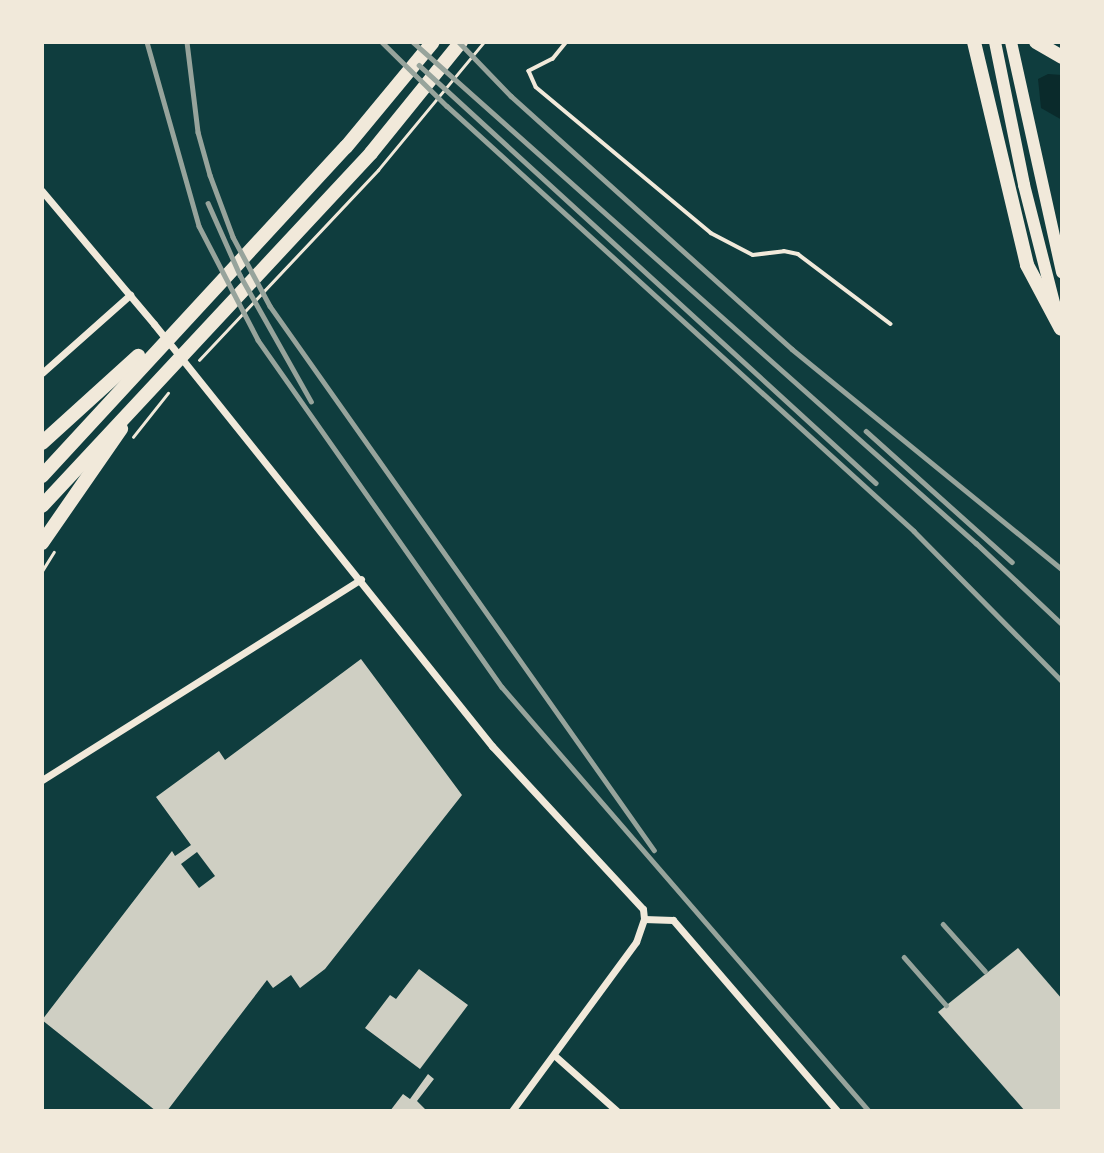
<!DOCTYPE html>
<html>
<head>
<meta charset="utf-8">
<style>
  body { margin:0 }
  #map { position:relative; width:1104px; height:1153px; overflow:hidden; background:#0f3d3e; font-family:Karla,sans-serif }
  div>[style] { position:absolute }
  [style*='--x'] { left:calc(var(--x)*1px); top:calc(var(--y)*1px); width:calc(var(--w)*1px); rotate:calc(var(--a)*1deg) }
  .water>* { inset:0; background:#0a2a2b }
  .building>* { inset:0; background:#cfcfc3 }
  .path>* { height:2.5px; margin:-1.25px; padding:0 1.25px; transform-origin:1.25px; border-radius:1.25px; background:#f1e9da }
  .service>* { height:3.5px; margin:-1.75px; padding:0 1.75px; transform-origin:1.75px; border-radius:1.75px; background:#f1e9da }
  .minor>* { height:7px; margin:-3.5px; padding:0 3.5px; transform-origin:3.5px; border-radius:3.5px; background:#f1e9da }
  .primary>* { height:12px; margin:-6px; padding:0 6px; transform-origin:6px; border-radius:6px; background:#f1e9da }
  .motorway>* { height:14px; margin:-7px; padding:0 7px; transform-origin:7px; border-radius:7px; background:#f1e9da }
  .rail>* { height:4.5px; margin:-2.25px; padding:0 2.25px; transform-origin:2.25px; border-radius:2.25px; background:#97a49c }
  span { translate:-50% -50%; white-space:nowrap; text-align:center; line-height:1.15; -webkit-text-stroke:5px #f1e9da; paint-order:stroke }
  .frame { position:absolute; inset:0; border:44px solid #f1e9da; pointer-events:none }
</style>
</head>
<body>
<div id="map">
  <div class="water">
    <i style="clip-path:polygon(1048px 74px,1062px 75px,1062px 120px,1041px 108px,1038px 79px)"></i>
  </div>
  <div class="building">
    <i style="clip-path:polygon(evenodd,361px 659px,462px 795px,325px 969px,300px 988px,291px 975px,273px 988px,267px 980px,167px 1111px,156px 1111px,42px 1020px,172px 851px,175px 856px,191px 845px,156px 797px,219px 751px,225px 760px,361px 659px,197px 852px,215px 876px,199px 888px,181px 864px,197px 852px)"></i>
    <i style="clip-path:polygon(1018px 948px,1062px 999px,1062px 1111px,1025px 1111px,938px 1012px)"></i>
    <i style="clip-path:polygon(419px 969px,468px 1005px,420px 1069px,365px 1028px,390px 995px,396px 999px)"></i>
    <i style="clip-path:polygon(428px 1074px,434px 1079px,417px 1101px,427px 1111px,390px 1111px,403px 1094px,410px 1099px)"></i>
  </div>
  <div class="path">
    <i style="--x:199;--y:360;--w:261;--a:-46.7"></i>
    <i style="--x:378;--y:170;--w:166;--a:-50.4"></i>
    <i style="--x:133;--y:437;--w:56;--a:-51.5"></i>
    <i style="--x:42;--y:571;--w:22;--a:-58"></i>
  </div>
  <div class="service">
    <i style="--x:567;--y:42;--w:22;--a:129"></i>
    <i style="--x:553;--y:59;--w:27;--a:153"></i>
    <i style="--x:529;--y:71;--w:17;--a:66"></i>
    <i style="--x:536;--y:87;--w:228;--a:39.8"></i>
    <i style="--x:711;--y:233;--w:47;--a:27.6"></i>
    <i style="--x:753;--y:255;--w:31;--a:-7"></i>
    <i style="--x:784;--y:251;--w:14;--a:12"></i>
    <i style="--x:798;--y:254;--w:116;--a:37"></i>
  </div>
  <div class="minor">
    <i style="--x:42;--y:191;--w:174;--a:49.9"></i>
    <i style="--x:154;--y:324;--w:541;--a:51.31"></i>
    <i style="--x:492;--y:746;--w:222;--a:47.2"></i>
    <i style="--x:643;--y:909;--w:10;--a:84"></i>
    <i style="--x:644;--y:919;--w:24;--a:109"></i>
    <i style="--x:636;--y:942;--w:210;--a:126.3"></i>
    <i style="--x:42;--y:373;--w:118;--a:-41.6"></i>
    <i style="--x:42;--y:780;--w:377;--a:-32.2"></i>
    <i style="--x:644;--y:919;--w:29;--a:2"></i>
    <i style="--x:673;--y:920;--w:252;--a:49.3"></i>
    <i style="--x:554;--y:1055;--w:84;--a:41.6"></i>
  </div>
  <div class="primary">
    <i style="--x:995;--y:42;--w:146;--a:78.5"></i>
    <i style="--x:1024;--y:185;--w:130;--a:75.7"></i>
    <i style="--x:1011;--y:42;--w:236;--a:77.5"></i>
  </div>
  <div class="motorway">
    <i style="--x:974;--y:42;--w:229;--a:76.6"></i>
    <i style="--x:1027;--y:265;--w:72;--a:62"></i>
    <i style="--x:1036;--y:42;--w:30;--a:30"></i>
    <i style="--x:42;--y:443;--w:130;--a:-42.2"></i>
    <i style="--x:42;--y:476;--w:448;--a:-47.3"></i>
    <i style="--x:346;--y:147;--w:136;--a:-50.4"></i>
    <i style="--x:42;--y:506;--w:483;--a:-47"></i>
    <i style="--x:371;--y:153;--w:143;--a:-51"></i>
    <i style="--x:42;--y:543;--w:139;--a:-55.3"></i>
  </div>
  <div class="rail">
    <i style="--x:147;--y:42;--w:191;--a:74.2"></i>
    <i style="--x:199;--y:226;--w:128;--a:62.6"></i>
    <i style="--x:258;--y:340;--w:424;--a:54.9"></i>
    <i style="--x:502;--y:687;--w:561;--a:49.12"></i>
    <i style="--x:187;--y:42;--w:91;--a:83"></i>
    <i style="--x:198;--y:132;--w:45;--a:74.4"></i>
    <i style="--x:210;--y:175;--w:66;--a:69.6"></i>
    <i style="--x:233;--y:237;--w:78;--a:61.8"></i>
    <i style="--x:270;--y:306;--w:666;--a:54.78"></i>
    <i style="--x:382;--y:42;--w:91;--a:44.6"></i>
    <i style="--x:447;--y:106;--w:631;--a:42.3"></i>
    <i style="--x:914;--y:531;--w:211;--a:45.4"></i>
    <i style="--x:413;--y:42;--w:754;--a:41.67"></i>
    <i style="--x:976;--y:543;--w:118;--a:43.3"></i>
    <i style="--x:459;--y:42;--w:75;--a:46.1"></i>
    <i style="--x:511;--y:96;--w:378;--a:42"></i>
    <i style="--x:792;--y:349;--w:348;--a:39.2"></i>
    <i style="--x:419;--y:65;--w:619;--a:42.45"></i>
    <i style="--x:208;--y:203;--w:79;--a:66"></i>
    <i style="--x:240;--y:275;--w:145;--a:60.6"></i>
    <i style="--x:866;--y:431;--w:196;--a:41.9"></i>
    <i style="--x:943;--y:924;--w:63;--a:48.2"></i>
    <i style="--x:904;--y:957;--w:64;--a:48.8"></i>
  </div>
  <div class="frame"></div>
</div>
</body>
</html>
